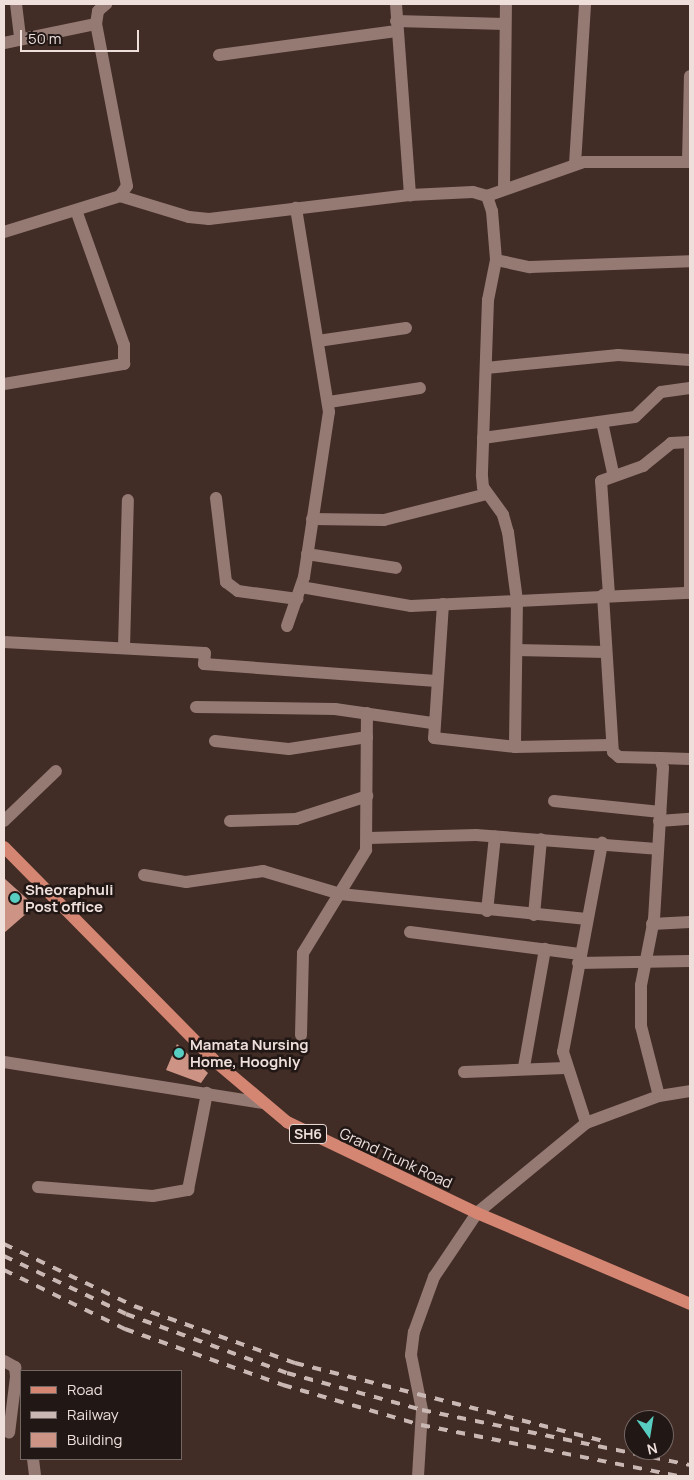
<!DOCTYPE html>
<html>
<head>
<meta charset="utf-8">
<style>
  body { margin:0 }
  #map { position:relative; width:694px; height:1480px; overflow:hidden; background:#422c26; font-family:Manrope,sans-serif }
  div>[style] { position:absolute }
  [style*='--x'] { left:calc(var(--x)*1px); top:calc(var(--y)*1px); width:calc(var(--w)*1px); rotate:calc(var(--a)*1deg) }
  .building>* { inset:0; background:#cd9485 }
  .minor>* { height:12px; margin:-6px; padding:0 6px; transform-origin:6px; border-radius:6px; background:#947a73 }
  .major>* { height:12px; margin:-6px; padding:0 6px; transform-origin:6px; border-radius:6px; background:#d48672 }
  .rail>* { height:4px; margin-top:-2px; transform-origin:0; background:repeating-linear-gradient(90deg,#c9b8b4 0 9px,transparent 0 18px) }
  .dots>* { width:14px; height:14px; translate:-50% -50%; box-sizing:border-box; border:2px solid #211715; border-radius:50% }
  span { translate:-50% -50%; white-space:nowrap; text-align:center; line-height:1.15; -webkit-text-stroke:5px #211715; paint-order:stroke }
  .shield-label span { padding:1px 4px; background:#211715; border:1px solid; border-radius:4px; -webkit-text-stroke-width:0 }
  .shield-label { font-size:14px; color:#eedfdb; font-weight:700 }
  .poi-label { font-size:15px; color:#eedfdb; font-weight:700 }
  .left { translate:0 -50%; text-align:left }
  .street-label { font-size:15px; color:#eedfdb }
  .frame { position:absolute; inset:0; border:5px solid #eedfdb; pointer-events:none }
  .legend { position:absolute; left:20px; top:1370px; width:162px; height:90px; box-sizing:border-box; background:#211715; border:1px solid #736764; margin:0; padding:6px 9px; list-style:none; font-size:15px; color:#eedfdb }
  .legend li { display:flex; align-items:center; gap:10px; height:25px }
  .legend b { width:25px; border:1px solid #736764 }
  .north { position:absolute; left:624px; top:1410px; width:50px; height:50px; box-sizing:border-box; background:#211715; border:1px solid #736764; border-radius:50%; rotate:167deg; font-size:14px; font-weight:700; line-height:20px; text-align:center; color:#eedfdb }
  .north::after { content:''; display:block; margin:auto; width:18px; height:22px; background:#57cec1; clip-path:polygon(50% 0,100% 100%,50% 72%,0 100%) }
  .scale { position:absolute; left:20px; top:30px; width:119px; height:22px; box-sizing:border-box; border:2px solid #eedfdb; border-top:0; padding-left:6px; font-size:15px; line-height:18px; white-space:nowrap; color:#eedfdb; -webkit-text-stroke:4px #211715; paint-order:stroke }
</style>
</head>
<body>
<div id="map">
  <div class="building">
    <i style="clip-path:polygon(4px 878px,35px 906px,4px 933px)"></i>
    <i style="clip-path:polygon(177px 1044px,208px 1073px,201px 1083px,166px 1070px)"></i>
  </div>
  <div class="minor">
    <i style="--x:16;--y:4;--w:35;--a:83"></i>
    <i style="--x:396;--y:4;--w:192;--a:85.8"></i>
    <i style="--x:396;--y:21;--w:109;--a:1.6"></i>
    <i style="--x:4;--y:43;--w:94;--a:-11.7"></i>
    <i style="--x:219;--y:55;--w:179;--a:-7.7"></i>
    <i style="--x:688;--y:162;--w:86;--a:-88.7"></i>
    <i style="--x:575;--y:164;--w:160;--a:-86.4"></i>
    <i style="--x:504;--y:189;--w:185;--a:-89.4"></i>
    <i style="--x:120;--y:196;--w:72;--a:16.9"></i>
    <i style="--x:189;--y:217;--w:20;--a:6"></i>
    <i style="--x:209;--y:219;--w:202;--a:-6.8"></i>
    <i style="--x:410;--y:195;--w:63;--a:-2.7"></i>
    <i style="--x:473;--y:192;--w:15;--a:16"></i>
    <i style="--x:487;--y:196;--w:16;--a:72"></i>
    <i style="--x:492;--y:211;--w:49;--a:85.3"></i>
    <i style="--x:496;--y:260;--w:35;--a:12"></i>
    <i style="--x:530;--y:267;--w:160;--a:-2.1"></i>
    <i style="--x:487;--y:196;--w:103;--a:-19.3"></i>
    <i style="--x:584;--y:162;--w:106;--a:0"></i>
    <i style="--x:4;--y:232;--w:121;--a:-17.2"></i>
    <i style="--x:120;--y:196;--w:12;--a:-55"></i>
    <i style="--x:127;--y:186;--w:165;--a:-100.8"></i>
    <i style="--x:96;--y:24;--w:13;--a:-81"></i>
    <i style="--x:98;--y:11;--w:11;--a:-41"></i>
    <i style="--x:496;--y:260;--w:41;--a:101.3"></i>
    <i style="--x:488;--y:300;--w:176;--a:92"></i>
    <i style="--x:482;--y:476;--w:11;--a:85"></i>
    <i style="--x:483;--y:487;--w:34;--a:54"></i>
    <i style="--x:503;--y:515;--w:18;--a:74"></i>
    <i style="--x:508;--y:532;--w:69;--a:82.5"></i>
    <i style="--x:517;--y:600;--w:147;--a:90.8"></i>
    <i style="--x:318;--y:341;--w:89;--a:-8.4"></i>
    <i style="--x:486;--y:368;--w:133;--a:-5.6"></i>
    <i style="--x:618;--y:355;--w:72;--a:4"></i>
    <i style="--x:4;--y:384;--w:122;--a:-9.5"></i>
    <i style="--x:124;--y:364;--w:19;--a:-90"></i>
    <i style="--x:124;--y:345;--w:143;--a:-109.6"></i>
    <i style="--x:329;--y:402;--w:92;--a:-8.7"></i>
    <i style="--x:602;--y:422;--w:52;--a:77.8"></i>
    <i style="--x:483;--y:438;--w:153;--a:-7.9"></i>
    <i style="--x:635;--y:417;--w:36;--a:-44"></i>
    <i style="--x:661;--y:392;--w:29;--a:-8"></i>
    <i style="--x:216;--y:498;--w:85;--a:83.2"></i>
    <i style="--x:226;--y:582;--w:15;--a:37"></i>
    <i style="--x:238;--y:591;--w:60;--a:7.7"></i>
    <i style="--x:312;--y:519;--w:72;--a:0.8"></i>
    <i style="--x:384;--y:520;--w:106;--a:-14.2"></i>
    <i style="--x:307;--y:554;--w:90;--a:8.9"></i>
    <i style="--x:301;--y:587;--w:112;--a:9.8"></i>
    <i style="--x:411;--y:606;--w:279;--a:-2.7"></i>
    <i style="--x:690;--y:593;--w:144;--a:-90"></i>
    <i style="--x:603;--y:595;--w:157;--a:86.4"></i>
    <i style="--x:613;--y:752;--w:8;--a:40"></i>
    <i style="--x:619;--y:757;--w:41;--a:1.4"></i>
    <i style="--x:660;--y:758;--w:10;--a:73"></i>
    <i style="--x:663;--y:768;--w:151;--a:93.4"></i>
    <i style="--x:654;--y:919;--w:67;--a:101.1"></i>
    <i style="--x:641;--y:985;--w:41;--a:90"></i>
    <i style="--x:641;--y:1026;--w:72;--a:75.6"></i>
    <i style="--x:609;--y:595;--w:114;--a:-94"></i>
    <i style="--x:601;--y:481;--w:45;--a:-19.7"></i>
    <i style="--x:643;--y:466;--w:36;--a:-39"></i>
    <i style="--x:671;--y:443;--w:19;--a:-3"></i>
    <i style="--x:443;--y:604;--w:134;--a:93.8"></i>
    <i style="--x:434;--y:738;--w:81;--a:6.3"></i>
    <i style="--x:515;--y:747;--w:95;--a:-1.2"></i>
    <i style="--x:287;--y:626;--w:52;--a:-70.9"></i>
    <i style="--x:304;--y:577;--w:167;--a:-81.4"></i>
    <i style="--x:329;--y:412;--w:207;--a:-99.2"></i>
    <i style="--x:4;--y:642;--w:201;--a:3.1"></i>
    <i style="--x:205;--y:653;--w:11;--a:95"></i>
    <i style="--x:204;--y:664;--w:233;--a:4.2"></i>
    <i style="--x:124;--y:648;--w:148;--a:-88.5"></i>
    <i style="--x:517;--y:650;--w:89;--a:1.3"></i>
    <i style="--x:196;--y:707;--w:139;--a:0.8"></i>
    <i style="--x:335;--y:709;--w:98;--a:8.2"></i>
    <i style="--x:215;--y:741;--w:74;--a:6.2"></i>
    <i style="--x:289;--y:749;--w:79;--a:-8.7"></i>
    <i style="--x:660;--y:758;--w:30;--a:2"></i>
    <i style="--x:554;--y:801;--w:107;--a:5.9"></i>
    <i style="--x:4;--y:821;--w:72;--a:-43.9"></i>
    <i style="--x:230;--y:821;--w:66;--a:-1.7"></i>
    <i style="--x:296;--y:819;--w:75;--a:-17.9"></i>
    <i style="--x:659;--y:821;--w:31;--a:-4"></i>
    <i style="--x:369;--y:838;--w:107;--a:-1.6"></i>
    <i style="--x:476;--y:835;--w:181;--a:4.4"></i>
    <i style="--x:144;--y:875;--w:43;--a:9.5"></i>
    <i style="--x:186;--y:882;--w:78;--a:-8.1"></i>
    <i style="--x:263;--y:871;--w:80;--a:16.6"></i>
    <i style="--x:340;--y:894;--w:248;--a:5.8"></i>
    <i style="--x:487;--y:911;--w:75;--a:-83.9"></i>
    <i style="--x:534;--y:915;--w:76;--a:-84.7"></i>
    <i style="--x:652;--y:924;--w:38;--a:-3"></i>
    <i style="--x:410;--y:932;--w:171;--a:7.4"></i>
    <i style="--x:578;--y:963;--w:112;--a:-1"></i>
    <i style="--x:301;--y:1035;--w:82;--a:-88.6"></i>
    <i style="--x:303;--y:953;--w:121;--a:-58.5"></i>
    <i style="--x:366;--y:850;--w:137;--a:-89.6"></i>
    <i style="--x:4;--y:1062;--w:261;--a:9"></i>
    <i style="--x:524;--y:1067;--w:120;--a:-79.9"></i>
    <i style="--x:464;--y:1072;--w:101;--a:-2.3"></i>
    <i style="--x:586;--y:1123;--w:75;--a:-107.9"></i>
    <i style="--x:563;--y:1052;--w:213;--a:-79.4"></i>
    <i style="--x:38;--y:1187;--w:115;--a:4.5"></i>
    <i style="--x:153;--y:1196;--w:36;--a:-10"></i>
    <i style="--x:188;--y:1190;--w:99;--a:-78.9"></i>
    <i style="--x:4;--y:1361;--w:13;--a:29"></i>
    <i style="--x:15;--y:1367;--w:10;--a:84"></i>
    <i style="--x:16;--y:1377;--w:56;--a:97.1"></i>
    <i style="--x:33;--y:1459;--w:17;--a:83"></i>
    <i style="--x:418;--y:1476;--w:66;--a:-86.5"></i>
    <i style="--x:422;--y:1410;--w:56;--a:-101.3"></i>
    <i style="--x:411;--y:1355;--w:23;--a:-83"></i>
    <i style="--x:414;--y:1332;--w:59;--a:-70"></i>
    <i style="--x:434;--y:1277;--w:77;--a:-56.1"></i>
    <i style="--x:477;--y:1213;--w:141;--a:-39.5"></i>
    <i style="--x:586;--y:1123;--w:78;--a:-20.3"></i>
    <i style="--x:659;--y:1096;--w:31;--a:-9"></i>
  </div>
  <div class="major">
    <i style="--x:4;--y:847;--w:303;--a:45.4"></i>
    <i style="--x:217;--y:1063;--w:92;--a:40.1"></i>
    <i style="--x:287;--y:1122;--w:211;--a:25.6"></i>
    <i style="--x:477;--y:1213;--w:232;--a:23.1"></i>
  </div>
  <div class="rail">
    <i style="--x:4;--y:1244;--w:144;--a:25.5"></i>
    <i style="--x:134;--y:1306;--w:171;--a:19.5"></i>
    <i style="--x:295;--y:1363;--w:318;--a:14.2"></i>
    <i style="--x:4;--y:1256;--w:135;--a:25.4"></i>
    <i style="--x:126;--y:1314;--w:171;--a:20.1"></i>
    <i style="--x:287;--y:1373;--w:140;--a:15.3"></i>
    <i style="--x:422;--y:1410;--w:274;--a:11.6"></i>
    <i style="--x:4;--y:1270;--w:135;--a:26"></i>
    <i style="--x:125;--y:1329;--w:168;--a:19.5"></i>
    <i style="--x:283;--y:1385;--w:144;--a:16.2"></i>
    <i style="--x:421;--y:1425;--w:262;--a:11.2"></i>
  </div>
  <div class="dots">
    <i style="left:15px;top:898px;background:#57cec1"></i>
    <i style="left:179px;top:1053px;background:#57cec1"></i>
  </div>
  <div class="shield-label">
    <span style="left:308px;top:1134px">SH6</span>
  </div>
  <div class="poi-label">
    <span class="left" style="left:25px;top:898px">Sheoraphuli<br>Post office</span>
    <span class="left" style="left:190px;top:1053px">Mamata Nursing<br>Home, Hooghly</span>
  </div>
  <div class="street-label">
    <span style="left:396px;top:1158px;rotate:25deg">Grand Trunk Road</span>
  </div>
  <div class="frame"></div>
  <ul class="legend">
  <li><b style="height:6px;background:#d48672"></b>Road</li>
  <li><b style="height:6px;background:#c9b8b4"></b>Railway</li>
  <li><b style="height:14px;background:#cd9485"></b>Building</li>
  </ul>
  <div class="north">N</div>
  <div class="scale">50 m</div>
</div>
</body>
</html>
